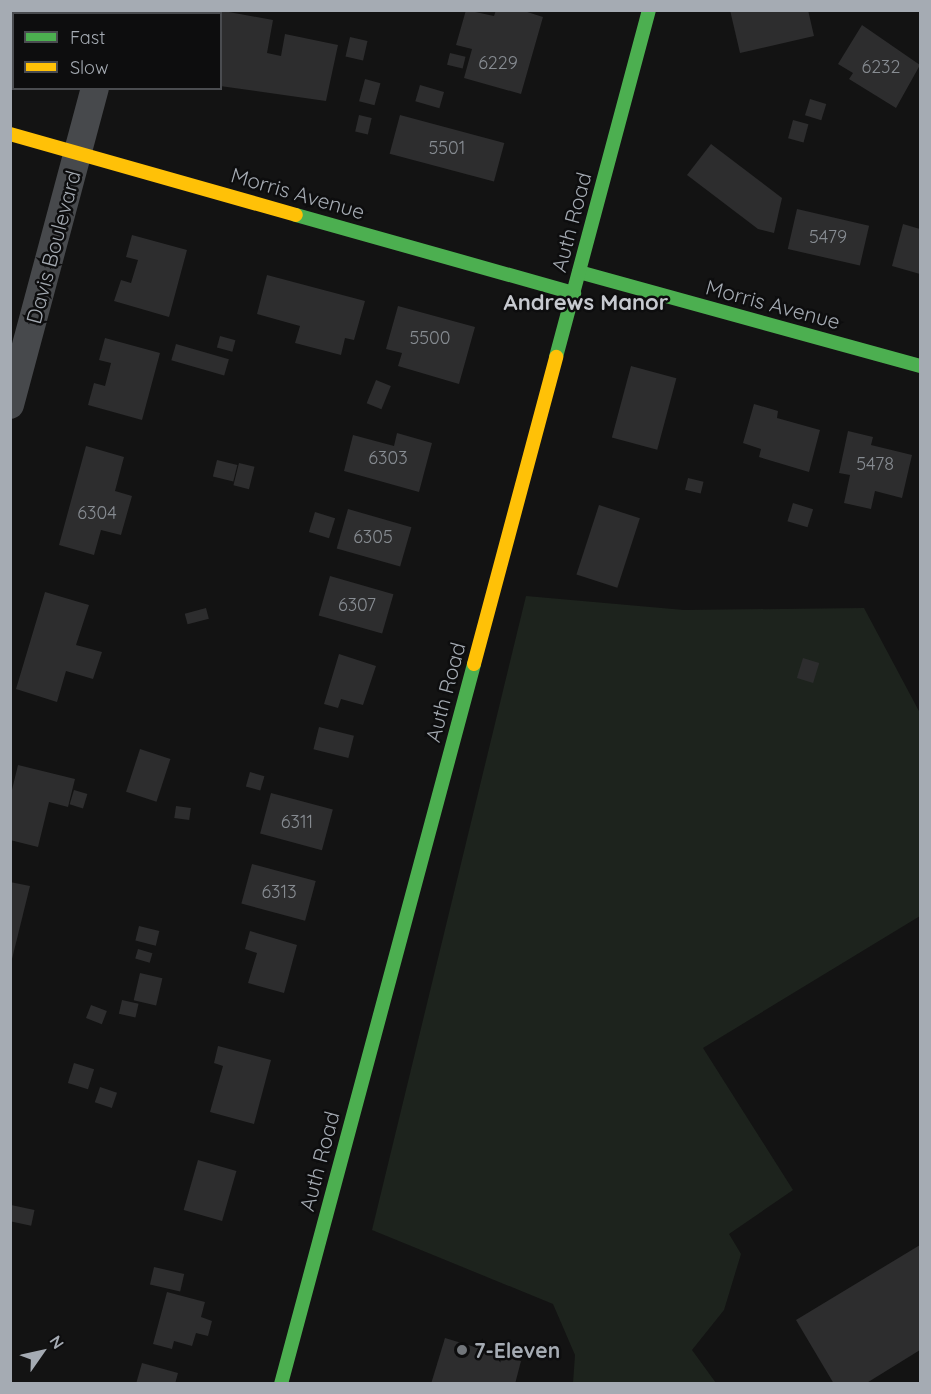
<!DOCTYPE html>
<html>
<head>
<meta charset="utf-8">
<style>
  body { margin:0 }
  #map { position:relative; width:931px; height:1394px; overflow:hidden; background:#131313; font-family:Quicksand,sans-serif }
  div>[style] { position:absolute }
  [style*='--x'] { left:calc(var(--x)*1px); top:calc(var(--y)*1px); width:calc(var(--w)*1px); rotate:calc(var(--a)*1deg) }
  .green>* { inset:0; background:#1d231d }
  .building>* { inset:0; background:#2d2d2e; transform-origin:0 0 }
  .street>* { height:28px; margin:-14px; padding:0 14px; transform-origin:14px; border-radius:14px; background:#47494c }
  .fast>* { height:14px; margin:-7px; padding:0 7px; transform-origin:7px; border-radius:7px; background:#4caf50 }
  .slow>* { height:14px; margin:-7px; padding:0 7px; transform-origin:7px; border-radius:7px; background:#ffc107 }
  .dots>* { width:16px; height:16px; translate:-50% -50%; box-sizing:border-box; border:3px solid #0d0d0e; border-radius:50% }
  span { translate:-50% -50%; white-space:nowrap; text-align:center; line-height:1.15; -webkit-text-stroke:5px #0d0d0e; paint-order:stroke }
  .number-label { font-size:18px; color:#878c92 }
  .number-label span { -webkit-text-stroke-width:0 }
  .street-label { font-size:21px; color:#a5abb3 }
  .poi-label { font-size:21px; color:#a5abb3; font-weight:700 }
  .left { translate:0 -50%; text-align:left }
  .neighbourhood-label { font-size:22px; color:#c6c9cf; font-weight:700 }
  .frame { position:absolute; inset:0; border:12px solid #a5abb3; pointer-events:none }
  .legend { position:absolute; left:12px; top:12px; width:210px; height:78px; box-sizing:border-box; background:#0d0d0e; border:2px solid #4a4c50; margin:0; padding:8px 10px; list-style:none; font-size:18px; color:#a5abb3 }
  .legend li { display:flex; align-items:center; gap:12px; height:30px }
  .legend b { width:30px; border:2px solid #4a4c50 }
  .north { position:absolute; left:12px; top:1322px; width:60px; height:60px; -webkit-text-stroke:4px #0d0d0e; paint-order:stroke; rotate:56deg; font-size:16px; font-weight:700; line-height:24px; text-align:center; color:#a5abb3 }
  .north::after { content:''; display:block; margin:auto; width:21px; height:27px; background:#a5abb3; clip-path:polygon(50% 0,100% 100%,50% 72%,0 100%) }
</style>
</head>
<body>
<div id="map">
  <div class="green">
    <i style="clip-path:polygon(526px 596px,684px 610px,864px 608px,920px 713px,920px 916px,703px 1048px,793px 1190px,729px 1234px,741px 1254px,724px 1310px,692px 1350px,716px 1383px,573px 1383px,575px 1355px,553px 1304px,372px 1230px)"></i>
  </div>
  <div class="building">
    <i style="clip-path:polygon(218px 10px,273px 20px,267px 53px,281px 56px,285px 34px,338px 45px,326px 101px,220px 86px)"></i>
    <i style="clip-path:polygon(466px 10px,494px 16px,496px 10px,521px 10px,543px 17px,521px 94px,464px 78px,472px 49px,456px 45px)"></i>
    <i style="clip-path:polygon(730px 10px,808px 10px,814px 36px,740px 53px)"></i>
    <i style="clip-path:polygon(862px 25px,920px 65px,896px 108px,849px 79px,853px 73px,838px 64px)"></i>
    <i style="left:350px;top:37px;width:18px;height:20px;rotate:13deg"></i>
    <i style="left:450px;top:53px;width:16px;height:12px;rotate:14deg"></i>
    <i style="left:365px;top:79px;width:16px;height:23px;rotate:15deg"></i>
    <i style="left:420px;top:85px;width:25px;height:17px;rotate:16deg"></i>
    <i style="left:810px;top:99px;width:17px;height:17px;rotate:17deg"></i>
    <i style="left:359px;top:115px;width:13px;height:17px;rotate:13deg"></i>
    <i style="left:400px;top:115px;width:108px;height:40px;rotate:15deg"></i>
    <i style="left:793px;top:120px;width:16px;height:19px;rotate:15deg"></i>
    <i style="clip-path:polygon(711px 144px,782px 198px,774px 233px,758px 229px,687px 175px)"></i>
    <i style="left:797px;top:209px;width:74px;height:41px;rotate:13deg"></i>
    <i style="clip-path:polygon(903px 224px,920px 229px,920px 274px,892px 266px)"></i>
    <i style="clip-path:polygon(132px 235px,187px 250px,169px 317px,114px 301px,121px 280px,131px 283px,138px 260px,126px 257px)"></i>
    <i style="clip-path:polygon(267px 275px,365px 301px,354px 340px,345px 338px,341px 355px,295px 343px,300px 326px,257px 314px)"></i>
    <i style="clip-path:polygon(398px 306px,475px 327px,459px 384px,398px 366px,402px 353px,386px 349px)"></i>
    <i style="left:220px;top:336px;width:16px;height:12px;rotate:15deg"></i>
    <i style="clip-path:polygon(105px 338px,160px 353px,142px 420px,88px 405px,94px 383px,105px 386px,111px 363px,99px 360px)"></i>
    <i style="left:176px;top:344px;width:55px;height:17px;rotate:16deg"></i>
    <i style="left:631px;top:366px;width:47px;height:74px;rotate:15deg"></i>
    <i style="left:376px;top:380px;width:16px;height:25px;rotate:22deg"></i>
    <i style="clip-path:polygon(754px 404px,778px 411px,777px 418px,820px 430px,809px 472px,759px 457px,761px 449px,743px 443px)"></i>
    <i style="clip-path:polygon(848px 431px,873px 437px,871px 445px,912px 455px,902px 498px,875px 491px,871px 509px,844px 503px,850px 475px,839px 473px)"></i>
    <i style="clip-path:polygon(397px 433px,432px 443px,419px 492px,344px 471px,353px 435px,394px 446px)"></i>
    <i style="clip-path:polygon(86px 446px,124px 457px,115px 491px,132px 496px,121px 535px,101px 530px,94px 555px,59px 545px)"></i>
    <i style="left:217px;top:460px;width:21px;height:17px;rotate:14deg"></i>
    <i style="left:239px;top:463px;width:16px;height:23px;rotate:14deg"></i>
    <i style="left:688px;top:478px;width:16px;height:12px;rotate:14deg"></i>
    <i style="left:793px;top:503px;width:21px;height:19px;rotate:17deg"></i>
    <i style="left:599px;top:505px;width:43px;height:73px;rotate:18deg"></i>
    <i style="left:348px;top:509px;width:66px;height:41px;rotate:16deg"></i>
    <i style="left:315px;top:512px;width:21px;height:21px;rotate:17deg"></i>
    <i style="left:330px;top:576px;width:66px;height:41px;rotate:16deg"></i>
    <i style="clip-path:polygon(45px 592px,89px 605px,76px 645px,102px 652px,93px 679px,66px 671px,57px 702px,16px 689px)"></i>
    <i style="left:206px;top:608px;width:11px;height:22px;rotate:75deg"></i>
    <i style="clip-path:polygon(339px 654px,376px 666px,363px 705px,341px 699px,338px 708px,324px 704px)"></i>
    <i style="left:803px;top:658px;width:17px;height:21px;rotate:17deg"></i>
    <i style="left:319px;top:727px;width:36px;height:23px;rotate:14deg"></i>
    <i style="left:140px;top:749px;width:32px;height:45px;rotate:18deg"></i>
    <i style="clip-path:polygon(18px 765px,75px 779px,68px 807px,49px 802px,38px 847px,10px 840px,10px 798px)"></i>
    <i style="left:250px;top:772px;width:15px;height:15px;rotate:16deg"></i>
    <i style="left:74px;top:790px;width:14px;height:15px;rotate:17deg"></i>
    <i style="left:271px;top:793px;width:64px;height:42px;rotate:15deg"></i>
    <i style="left:176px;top:806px;width:15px;height:12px;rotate:8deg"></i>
    <i style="left:252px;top:864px;width:66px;height:41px;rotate:15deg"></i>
    <i style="clip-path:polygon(10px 882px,30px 886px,11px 963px,10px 963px)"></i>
    <i style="left:139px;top:926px;width:21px;height:15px;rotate:14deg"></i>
    <i style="clip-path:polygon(250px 931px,297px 945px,284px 993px,248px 983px,257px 953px,245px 949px)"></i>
    <i style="left:138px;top:949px;width:15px;height:10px;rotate:16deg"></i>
    <i style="left:140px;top:973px;width:23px;height:28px;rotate:13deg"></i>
    <i style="left:122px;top:1000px;width:17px;height:14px;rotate:13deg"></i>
    <i style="left:91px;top:1005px;width:17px;height:14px;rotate:21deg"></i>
    <i style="clip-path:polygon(218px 1046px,271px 1060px,254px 1124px,210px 1112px,223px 1066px,214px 1063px)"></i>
    <i style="left:74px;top:1063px;width:21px;height:21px;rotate:17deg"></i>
    <i style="left:100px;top:1087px;width:18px;height:16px;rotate:19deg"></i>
    <i style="left:198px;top:1160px;width:40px;height:52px;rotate:16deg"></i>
    <i style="left:11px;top:1205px;width:24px;height:16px;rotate:12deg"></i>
    <i style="clip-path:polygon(920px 1245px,920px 1350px,865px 1384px,834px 1384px,796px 1320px)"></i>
    <i style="left:154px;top:1267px;width:31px;height:18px;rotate:13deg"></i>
    <i style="clip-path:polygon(167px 1292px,205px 1302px,201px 1317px,212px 1321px,208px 1336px,196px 1333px,192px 1346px,174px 1341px,172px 1349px,153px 1344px)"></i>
    <i style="clip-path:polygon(445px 1338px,521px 1361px,515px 1384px,431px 1384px)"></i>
    <i style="clip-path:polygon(142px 1363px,178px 1373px,175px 1384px,136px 1384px)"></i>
  </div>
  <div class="street">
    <i style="--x:115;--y:14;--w:4;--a:-90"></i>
    <i style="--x:10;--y:405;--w:328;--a:-75"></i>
  </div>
  <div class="fast">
    <i style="--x:296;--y:215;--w:289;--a:15.7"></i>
    <i style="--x:579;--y:272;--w:354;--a:15.4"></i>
    <i style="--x:556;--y:357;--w:359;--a:-75"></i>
    <i style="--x:281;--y:1384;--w:745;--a:-74.99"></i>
  </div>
  <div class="slow">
    <i style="--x:10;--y:134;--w:297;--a:15.8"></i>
    <i style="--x:474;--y:664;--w:318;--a:-75"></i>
  </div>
  <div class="dots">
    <i style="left:462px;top:1350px;background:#72767b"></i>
  </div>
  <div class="number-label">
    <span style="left:498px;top:63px">6229</span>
    <span style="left:881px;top:67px">6232</span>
    <span style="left:447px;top:148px">5501</span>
    <span style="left:828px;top:237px">5479</span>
    <span style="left:430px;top:338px">5500</span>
    <span style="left:388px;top:458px">6303</span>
    <span style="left:875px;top:464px">5478</span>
    <span style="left:97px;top:513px">6304</span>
    <span style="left:373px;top:537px">6305</span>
    <span style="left:357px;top:605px">6307</span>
    <span style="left:297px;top:822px">6311</span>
    <span style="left:279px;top:892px">6313</span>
  </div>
  <div class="street-label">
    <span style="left:298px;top:193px;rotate:16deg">Morris Avenue</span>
    <span style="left:571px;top:222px;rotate:-75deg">Auth Road</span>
    <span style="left:53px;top:247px;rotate:-75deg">Davis Boulevard</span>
    <span style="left:773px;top:304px;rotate:15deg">Morris Avenue</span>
    <span style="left:445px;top:692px;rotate:-75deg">Auth Road</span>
    <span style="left:319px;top:1161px;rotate:-75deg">Auth Road</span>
  </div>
  <div class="poi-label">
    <span class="left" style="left:474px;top:1350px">7-Eleven</span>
  </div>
  <div class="neighbourhood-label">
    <span style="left:586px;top:303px">Andrews Manor</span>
  </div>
  <div class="frame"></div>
  <ul class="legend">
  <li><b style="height:8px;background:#4caf50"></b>Fast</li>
  <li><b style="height:8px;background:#ffc107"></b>Slow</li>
  </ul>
  <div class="north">N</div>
</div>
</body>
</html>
